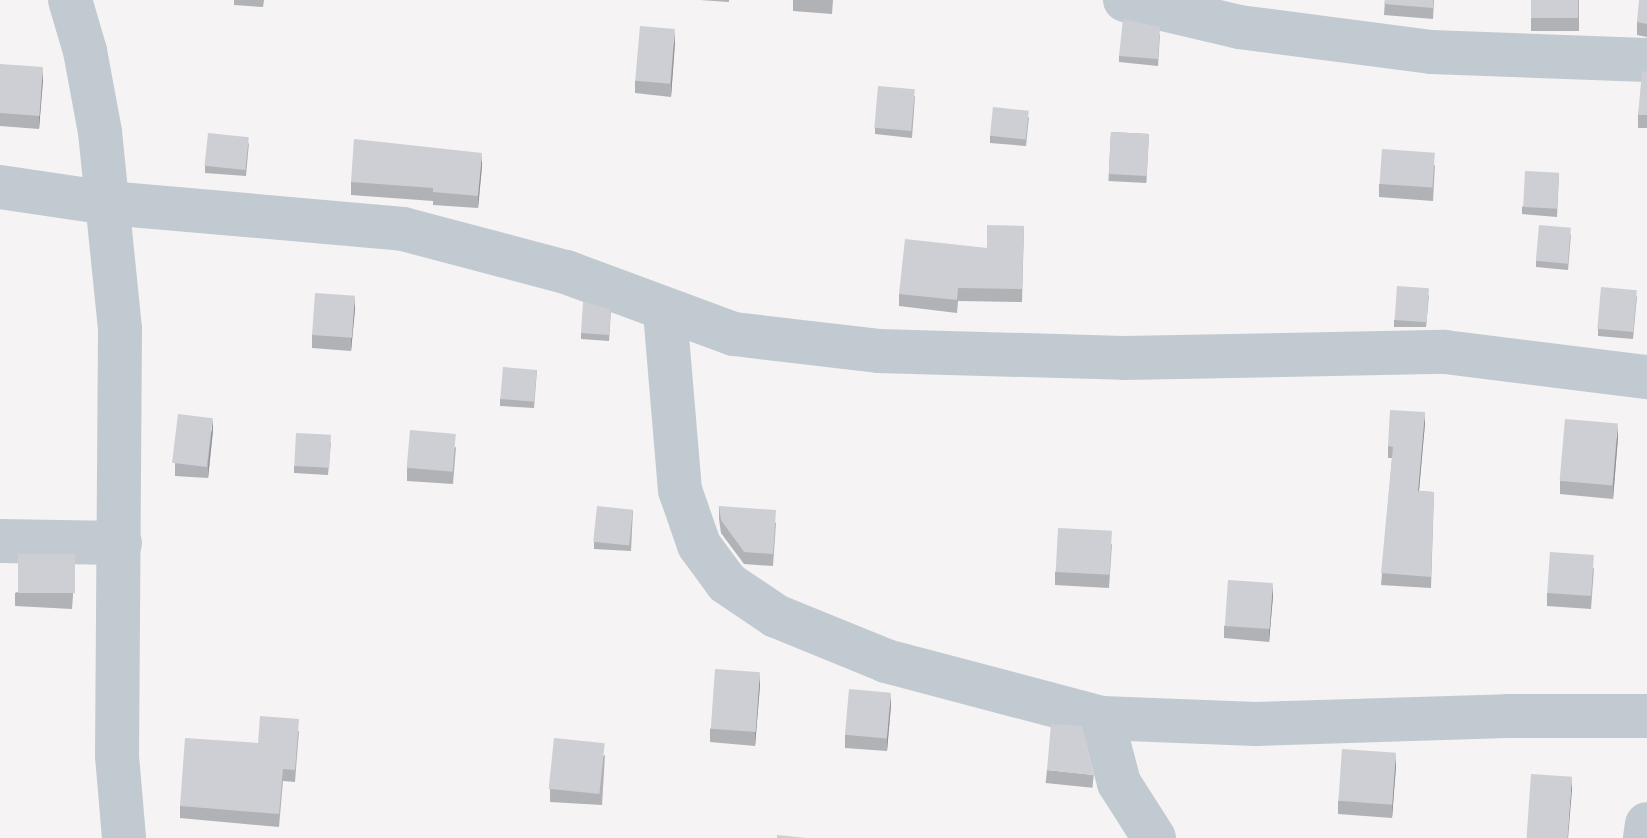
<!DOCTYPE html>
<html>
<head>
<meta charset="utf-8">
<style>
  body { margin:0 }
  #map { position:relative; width:1647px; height:838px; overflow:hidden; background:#f5f3f3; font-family:"Noto Sans",sans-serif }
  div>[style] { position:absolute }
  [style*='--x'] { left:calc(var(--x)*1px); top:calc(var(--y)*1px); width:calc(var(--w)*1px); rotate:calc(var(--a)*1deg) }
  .minor>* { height:44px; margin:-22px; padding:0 22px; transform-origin:22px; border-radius:22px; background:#c1cad0 }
  .wall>* { inset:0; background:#b0b2b6; transform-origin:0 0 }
  .shaded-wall>* { inset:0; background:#909194 }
  .building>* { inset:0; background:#cdcfd4; transform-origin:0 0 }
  span { translate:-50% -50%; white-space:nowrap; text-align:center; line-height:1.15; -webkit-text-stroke:7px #fff; paint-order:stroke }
</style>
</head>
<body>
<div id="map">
  <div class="minor">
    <i style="--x:70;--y:0;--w:53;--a:73.6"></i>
    <i style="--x:85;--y:51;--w:82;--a:79.5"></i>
    <i style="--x:100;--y:132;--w:198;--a:84.2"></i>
    <i style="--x:120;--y:329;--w:427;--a:90.4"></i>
    <i style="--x:117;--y:756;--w:82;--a:85.1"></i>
    <i style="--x:1125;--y:0;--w:117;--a:13.3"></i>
    <i style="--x:1239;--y:27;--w:194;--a:7.4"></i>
    <i style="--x:1431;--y:52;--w:216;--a:2.1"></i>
    <i style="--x:0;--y:187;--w:109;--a:8.4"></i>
    <i style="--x:108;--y:203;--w:296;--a:5"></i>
    <i style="--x:403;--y:229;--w:169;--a:14.8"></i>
    <i style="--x:566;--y:272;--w:179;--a:20.3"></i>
    <i style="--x:734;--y:334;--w:145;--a:6.7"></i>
    <i style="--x:878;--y:351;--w:246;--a:1.6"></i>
    <i style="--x:1124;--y:358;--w:321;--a:-1.1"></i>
    <i style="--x:1445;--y:352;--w:204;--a:7.1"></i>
    <i style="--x:665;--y:312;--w:179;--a:85.2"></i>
    <i style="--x:680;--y:490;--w:58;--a:70.9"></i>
    <i style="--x:699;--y:545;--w:47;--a:53.6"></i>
    <i style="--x:727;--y:583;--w:59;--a:34"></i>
    <i style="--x:776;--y:616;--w:119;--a:22.2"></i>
    <i style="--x:886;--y:661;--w:223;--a:14.8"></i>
    <i style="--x:1102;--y:718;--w:154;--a:2.2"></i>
    <i style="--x:1256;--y:724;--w:251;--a:-1.8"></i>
    <i style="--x:1507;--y:716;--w:140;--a:0"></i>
    <i style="--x:0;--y:541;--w:120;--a:1"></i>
    <i style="--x:1102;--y:718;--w:67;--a:75.3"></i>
    <i style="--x:1119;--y:783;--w:65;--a:57.5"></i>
    <i style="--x:1645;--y:838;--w:14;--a:-82"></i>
  </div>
  <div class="wall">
    <i style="clip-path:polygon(234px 0,264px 0,263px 7px,234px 5px)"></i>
    <i style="clip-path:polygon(700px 0,729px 0,729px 2px)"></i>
    <i style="clip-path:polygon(793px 0,833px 0,832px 14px,793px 11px)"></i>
    <i style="clip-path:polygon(1385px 0,1434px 0,1433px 19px,1384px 15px)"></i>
    <i style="left:1531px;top:0;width:48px;height:31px"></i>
    <i style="clip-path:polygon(1647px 0,1647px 37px,1637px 35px,1637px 22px)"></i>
    <i style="clip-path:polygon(1160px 34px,1158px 66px,1119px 62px,1119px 56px)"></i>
    <i style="clip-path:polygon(675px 42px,671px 97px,635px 93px,635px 81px)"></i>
    <i style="clip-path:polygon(0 64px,43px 80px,39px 129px,0 126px)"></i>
    <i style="clip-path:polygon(1647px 71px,1647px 128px,1638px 128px,1638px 115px)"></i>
    <i style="clip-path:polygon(915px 96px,912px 138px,875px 134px,875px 128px)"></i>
    <i style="clip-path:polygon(1029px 117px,1026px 146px,990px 143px,990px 136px)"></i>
    <i style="left:1111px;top:132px;width:38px;height:49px;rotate:3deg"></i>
    <i style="clip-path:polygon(249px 143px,246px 176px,205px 173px,205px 166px)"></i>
    <i style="clip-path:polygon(1435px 165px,1433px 201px,1379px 197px,1379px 184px)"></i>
    <i style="clip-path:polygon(482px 166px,478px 208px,433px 205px,433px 201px,351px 195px,351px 182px)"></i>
    <i style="clip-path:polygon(1559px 173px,1557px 217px,1522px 214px,1522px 207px)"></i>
    <i style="clip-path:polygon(1024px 226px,1022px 302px,958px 301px,957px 313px,899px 306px,899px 294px,987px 248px)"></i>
    <i style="clip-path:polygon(1571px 234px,1568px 270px,1536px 267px,1536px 261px)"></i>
    <i style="clip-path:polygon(1429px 295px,1426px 327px,1394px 327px,1394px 320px)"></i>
    <i style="clip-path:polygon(1637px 296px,1633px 339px,1598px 336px,1598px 329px)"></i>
    <i style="clip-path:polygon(355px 309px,351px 351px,312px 348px,312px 335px)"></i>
    <i style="clip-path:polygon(611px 309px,609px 341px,581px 339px,581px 333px)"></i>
    <i style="clip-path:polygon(537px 370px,534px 408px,500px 406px,500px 399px)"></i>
    <i style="clip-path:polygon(1425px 423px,1419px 491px,1434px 492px,1431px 588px,1381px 585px,1392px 458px,1388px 458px,1388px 446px)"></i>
    <i style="clip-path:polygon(213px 430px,208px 478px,175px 476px,175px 463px)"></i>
    <i style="clip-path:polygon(1618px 437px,1613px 499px,1560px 494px,1560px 481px)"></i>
    <i style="clip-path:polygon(331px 442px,328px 475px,294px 473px,294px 466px)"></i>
    <i style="clip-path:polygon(456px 447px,453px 484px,407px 481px,407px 468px)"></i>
    <i style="clip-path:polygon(719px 506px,776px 523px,773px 566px,744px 564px,721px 533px,719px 519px)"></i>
    <i style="clip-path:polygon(633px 510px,631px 551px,594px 549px,594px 542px)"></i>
    <i style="clip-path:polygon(1112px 544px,1109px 588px,1055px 585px,1055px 572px)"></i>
    <i style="clip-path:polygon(75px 567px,72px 609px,15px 606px,15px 593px)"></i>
    <i style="clip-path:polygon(1594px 568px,1591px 609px,1547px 606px,1547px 593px)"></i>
    <i style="clip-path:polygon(1273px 596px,1269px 642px,1224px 638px,1224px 626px)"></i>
    <i style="clip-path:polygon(760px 685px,755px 746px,710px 742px,710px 729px)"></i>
    <i style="clip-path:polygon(891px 705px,887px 751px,845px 748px,845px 735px)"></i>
    <i style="clip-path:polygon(299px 731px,295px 782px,283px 781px,279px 827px,180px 818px,180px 806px,258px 743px)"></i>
    <i style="clip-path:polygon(605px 755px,602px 805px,550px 802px,550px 789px)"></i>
    <i style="clip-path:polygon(1396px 766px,1392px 818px,1338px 814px,1338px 801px)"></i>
    <i style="left:1047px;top:770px;width:47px;height:13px;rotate:6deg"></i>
  </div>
  <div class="shaded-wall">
    <i style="clip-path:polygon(675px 29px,675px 42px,671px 97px,671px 84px)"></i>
    <i style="clip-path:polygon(43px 67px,43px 80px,39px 129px,39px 117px)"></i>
    <i style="clip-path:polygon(482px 153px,482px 166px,478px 208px,478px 196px)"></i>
    <i style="clip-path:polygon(355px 296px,355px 309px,351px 351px,351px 339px)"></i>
    <i style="clip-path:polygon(1425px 412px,1425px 423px,1418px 502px,1418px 491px)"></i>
    <i style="clip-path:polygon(213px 418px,213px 430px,208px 478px,208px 466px)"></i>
    <i style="clip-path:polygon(1618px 424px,1618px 437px,1613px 499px,1613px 486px)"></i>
    <i style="clip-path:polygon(1273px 583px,1273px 596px,1269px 642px,1269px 629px)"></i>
    <i style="clip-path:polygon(760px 672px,760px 685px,755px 746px,755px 733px)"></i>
    <i style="clip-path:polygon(891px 693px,891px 705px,887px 751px,887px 738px)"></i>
    <i style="clip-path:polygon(1396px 753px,1396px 766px,1392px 818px,1392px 805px)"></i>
    <i style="clip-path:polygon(1572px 777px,1572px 790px,1568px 838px,1567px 838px)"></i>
  </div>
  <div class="building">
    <i style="clip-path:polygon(1385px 0,1433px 0,1433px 8px,1384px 4px)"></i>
    <i style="left:1531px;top:0;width:47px;height:18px"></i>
    <i style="clip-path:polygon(1639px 0,1647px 0,1647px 24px,1637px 22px)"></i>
    <i style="clip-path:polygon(1123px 19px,1160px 27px,1158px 59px,1119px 56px)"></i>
    <i style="left:640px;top:26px;width:35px;height:55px;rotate:5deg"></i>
    <i style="left:0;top:64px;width:43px;height:49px;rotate:4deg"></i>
    <i style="clip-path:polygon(1647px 71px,1647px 115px,1638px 115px,1642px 72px)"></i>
    <i style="left:878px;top:86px;width:37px;height:42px;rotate:5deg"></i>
    <i style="left:993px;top:107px;width:36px;height:29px;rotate:6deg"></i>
    <i style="left:1111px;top:132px;width:38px;height:42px;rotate:3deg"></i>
    <i style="left:208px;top:133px;width:41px;height:33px;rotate:6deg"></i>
    <i style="clip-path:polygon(354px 139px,482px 153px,478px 196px,433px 192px,433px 188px,351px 182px)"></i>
    <i style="left:1382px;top:149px;width:53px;height:35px;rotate:4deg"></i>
    <i style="left:1525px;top:171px;width:34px;height:36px;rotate:3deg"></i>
    <i style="clip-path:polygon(987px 225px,1024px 226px,1022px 289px,958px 288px,957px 300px,899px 294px,905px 239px,987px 248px)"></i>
    <i style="left:1539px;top:225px;width:32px;height:36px;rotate:5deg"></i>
    <i style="left:1397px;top:286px;width:32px;height:34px;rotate:4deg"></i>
    <i style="left:1601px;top:287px;width:36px;height:42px;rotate:5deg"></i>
    <i style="left:315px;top:293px;width:40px;height:42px;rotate:4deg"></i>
    <i style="clip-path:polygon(583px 302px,611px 309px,609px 335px,581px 333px)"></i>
    <i style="left:503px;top:367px;width:34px;height:32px;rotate:5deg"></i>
    <i style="clip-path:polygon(1390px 410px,1425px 412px,1418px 491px,1434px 492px,1431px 577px,1381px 573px,1393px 447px,1388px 446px)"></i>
    <i style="left:178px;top:414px;width:35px;height:49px;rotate:7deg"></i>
    <i style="left:1565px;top:419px;width:53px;height:62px;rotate:5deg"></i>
    <i style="left:410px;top:430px;width:46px;height:38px;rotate:5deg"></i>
    <i style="left:296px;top:433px;width:35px;height:33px;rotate:3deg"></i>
    <i style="left:597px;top:506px;width:36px;height:36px;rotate:6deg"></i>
    <i style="clip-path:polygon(719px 506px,776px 510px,773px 554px,744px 552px,721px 520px)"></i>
    <i style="left:1058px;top:528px;width:54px;height:44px;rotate:3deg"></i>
    <i style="left:1550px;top:552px;width:44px;height:41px;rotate:4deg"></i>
    <i style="left:18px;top:554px;width:57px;height:39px"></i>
    <i style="left:1228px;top:580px;width:45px;height:46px;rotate:4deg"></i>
    <i style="left:715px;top:669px;width:45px;height:60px;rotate:4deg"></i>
    <i style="left:849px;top:689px;width:42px;height:46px;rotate:5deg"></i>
    <i style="clip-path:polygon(260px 716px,299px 719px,295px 770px,283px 769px,279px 814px,180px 806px,185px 738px,258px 743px)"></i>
    <i style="clip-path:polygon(1051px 724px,1082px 726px,1094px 775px,1047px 770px)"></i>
    <i style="left:554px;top:738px;width:51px;height:51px;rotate:6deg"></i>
    <i style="left:1342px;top:749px;width:54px;height:52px;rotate:4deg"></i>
    <i style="left:1531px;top:774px;width:41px;height:64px;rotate:4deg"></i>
    <i style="clip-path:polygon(777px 835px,807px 838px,777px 838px)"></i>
  </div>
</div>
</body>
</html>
